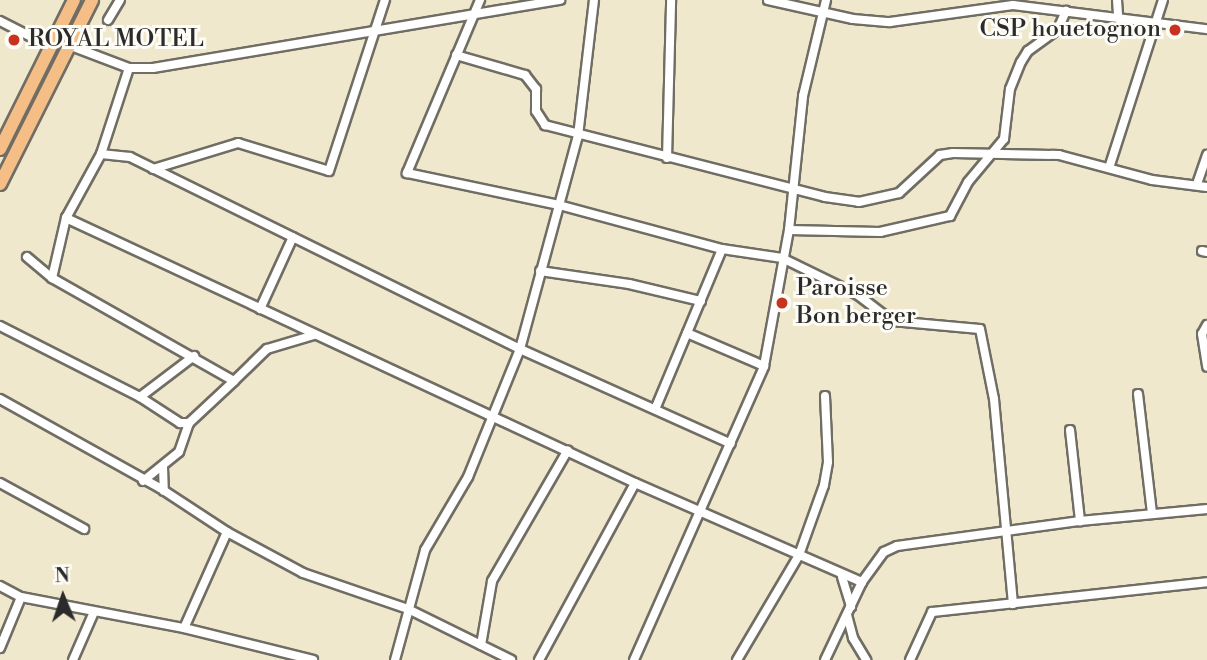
<!DOCTYPE html>
<html>
<head>
<meta charset="utf-8">
<style>
  body { margin:0 }
  #map { position:relative; width:1207px; height:660px; overflow:hidden; background:#efe8cd; font-family:"Libre Bodoni",serif }
  div>[style] { position:absolute }
  [style*='--x'] { left:calc(var(--x)*1px); top:calc(var(--y)*1px); width:calc(var(--w)*1px); rotate:calc(var(--a)*1deg) }
  .roads { filter:drop-shadow(2px 0 #706d64) drop-shadow(-2px 0 #706d64) drop-shadow(0 2px #706d64) drop-shadow(0 -2px #706d64) }
  .minor>* { height:8px; margin:-4px; padding:0 4px; transform-origin:4px; border-radius:4px; background:#fff }
  .primary>* { height:12px; margin:-6px; padding:0 6px; transform-origin:6px; border-radius:6px; background:#f6be87 }
  .dots>* { width:19px; height:19px; translate:-50% -50%; box-sizing:border-box; border:4px solid #fdfcf7; border-radius:50% }
  span { translate:-50% -50%; white-space:nowrap; text-align:center; line-height:1.15; -webkit-text-stroke:6px #fdfcf7; paint-order:stroke }
  .poi-label { font-size:24px; color:#2b2b2b }
  .right { translate:-100% -50%; text-align:right }
  .left { translate:0 -50%; text-align:left }
  .north { position:absolute; left:28px; top:562px; width:70px; height:70px; -webkit-text-stroke:5px #fdfcf7; paint-order:stroke; rotate:358deg; font-size:19px; font-weight:700; line-height:28px; text-align:center; color:#2b2b2b }
  .north::after { content:''; display:block; margin:auto; width:24px; height:32px; background:#2b2b2b; clip-path:polygon(50% 0,100% 100%,50% 72%,0 100%) }
</style>
</head>
<body>
<div id="map">
  <div class="roads">
    <div class="minor">
      <i style="--x:480;--y:0;--w:188;--a:112.9"></i>
      <i style="--x:407;--y:173;--w:155;--a:11.9"></i>
      <i style="--x:559;--y:205;--w:169;--a:15.1"></i>
      <i style="--x:722;--y:249;--w:61;--a:8.5"></i>
      <i style="--x:782;--y:258;--w:85;--a:26"></i>
      <i style="--x:858;--y:295;--w:43;--a:37.4"></i>
      <i style="--x:892;--y:321;--w:88;--a:5.2"></i>
      <i style="--x:980;--y:329;--w:71;--a:78.7"></i>
      <i style="--x:994;--y:399;--w:206;--a:84.7"></i>
      <i style="--x:768;--y:0;--w:87;--a:12.6"></i>
      <i style="--x:853;--y:19;--w:37;--a:5"></i>
      <i style="--x:890;--y:22;--w:124;--a:-7.9"></i>
      <i style="--x:1013;--y:5;--w:195;--a:7.1"></i>
      <i style="--x:1117;--y:0;--w:15;--a:86"></i>
      <i style="--x:108;--y:20;--w:23;--a:-59"></i>
      <i style="--x:0;--y:21;--w:57;--a:27"></i>
      <i style="--x:71;--y:46;--w:62;--a:20.8"></i>
      <i style="--x:129;--y:68;--w:24;--a:0"></i>
      <i style="--x:153;--y:68;--w:413;--a:-9.5"></i>
      <i style="--x:456;--y:55;--w:72;--a:16.2"></i>
      <i style="--x:525;--y:75;--w:18;--a:52"></i>
      <i style="--x:536;--y:89;--w:22;--a:90"></i>
      <i style="--x:536;--y:111;--w:17;--a:57"></i>
      <i style="--x:545;--y:125;--w:289;--a:14.4"></i>
      <i style="--x:825;--y:197;--w:34;--a:8"></i>
      <i style="--x:859;--y:202;--w:41;--a:-12.7"></i>
      <i style="--x:899;--y:193;--w:56;--a:-42.8"></i>
      <i style="--x:940;--y:155;--w:13;--a:-9"></i>
      <i style="--x:953;--y:153;--w:106;--a:1.1"></i>
      <i style="--x:1059;--y:155;--w:96;--a:15"></i>
      <i style="--x:1152;--y:180;--w:55;--a:7.3"></i>
      <i style="--x:101;--y:154;--w:29;--a:6"></i>
      <i style="--x:130;--y:157;--w:435;--a:26.2"></i>
      <i style="--x:520;--y:349;--w:231;--a:24.2"></i>
      <i style="--x:667;--y:158;--w:158;--a:-88.5"></i>
      <i style="--x:1110;--y:165;--w:173;--a:-72.2"></i>
      <i style="--x:153;--y:169;--w:89;--a:-17"></i>
      <i style="--x:238;--y:143;--w:95;--a:17.1"></i>
      <i style="--x:329;--y:171;--w:180;--a:-71.9"></i>
      <i style="--x:1197;--y:184;--w:31;--a:-71"></i>
      <i style="--x:66;--y:218;--w:628;--a:24.97"></i>
      <i style="--x:635;--y:483;--w:248;--a:23.6"></i>
      <i style="--x:789;--y:230;--w:91;--a:1.3"></i>
      <i style="--x:880;--y:232;--w:72;--a:-12.9"></i>
      <i style="--x:950;--y:216;--w:38;--a:-62"></i>
      <i style="--x:968;--y:182;--w:56;--a:-50.1"></i>
      <i style="--x:1004;--y:139;--w:50;--a:-83.2"></i>
      <i style="--x:1010;--y:89;--w:29;--a:-68"></i>
      <i style="--x:1021;--y:62;--w:13;--a:-58"></i>
      <i style="--x:1028;--y:51;--w:37;--a:-36"></i>
      <i style="--x:1058;--y:29;--w:20;--a:-66"></i>
      <i style="--x:1202;--y:251;--w:5;--a:11"></i>
      <i style="--x:27;--y:257;--w:33;--a:40"></i>
      <i style="--x:52;--y:278;--w:209;--a:29.5"></i>
      <i style="--x:234;--y:381;--w:46;--a:-44.1"></i>
      <i style="--x:267;--y:349;--w:49;--a:-16.6"></i>
      <i style="--x:540;--y:271;--w:90;--a:8.3"></i>
      <i style="--x:629;--y:284;--w:74;--a:13.3"></i>
      <i style="--x:52;--y:278;--w:62;--a:-76.9"></i>
      <i style="--x:66;--y:218;--w:73;--a:-61.3"></i>
      <i style="--x:101;--y:154;--w:90;--a:-72"></i>
      <i style="--x:260;--y:309;--w:79;--a:-65.4"></i>
      <i style="--x:1207;--y:325;--w:10;--a:119"></i>
      <i style="--x:1202;--y:334;--w:33;--a:81"></i>
      <i style="--x:0;--y:326;--w:157;--a:26.9"></i>
      <i style="--x:140;--y:397;--w:48;--a:33"></i>
      <i style="--x:180;--y:423;--w:9;--a:0"></i>
      <i style="--x:189;--y:423;--w:62;--a:-43"></i>
      <i style="--x:687;--y:333;--w:84;--a:23.2"></i>
      <i style="--x:1138;--y:394;--w:120;--a:83.3"></i>
      <i style="--x:140;--y:397;--w:68;--a:-37.2"></i>
      <i style="--x:0;--y:399;--w:183;--a:29.1"></i>
      <i style="--x:160;--y:488;--w:80;--a:33.3"></i>
      <i style="--x:227;--y:532;--w:105;--a:114.1"></i>
      <i style="--x:656;--y:407;--w:171;--a:-67.3"></i>
      <i style="--x:1070;--y:430;--w:92;--a:83.7"></i>
      <i style="--x:163;--y:467;--w:24;--a:88"></i>
      <i style="--x:143;--y:481;--w:46;--a:-38.9"></i>
      <i style="--x:179;--y:452;--w:31;--a:-71"></i>
      <i style="--x:0;--y:483;--w:96;--a:28.7"></i>
      <i style="--x:227;--y:532;--w:86;--a:28.3"></i>
      <i style="--x:303;--y:573;--w:111;--a:18.9"></i>
      <i style="--x:408;--y:609;--w:115;--a:26.3"></i>
      <i style="--x:842;--y:577;--w:31;--a:73"></i>
      <i style="--x:0;--y:586;--w:24;--a:28"></i>
      <i style="--x:21;--y:597;--w:166;--a:10.8"></i>
      <i style="--x:184;--y:628;--w:133;--a:13.9"></i>
      <i style="--x:847;--y:615;--w:24;--a:75"></i>
      <i style="--x:853;--y:638;--w:26;--a:59"></i>
      <i style="--x:481;--y:645;--w:65;--a:-80.2"></i>
      <i style="--x:492;--y:581;--w:151;--a:-59.9"></i>
      <i style="--x:0;--y:648;--w:55;--a:-67.6"></i>
      <i style="--x:73;--y:660;--w:52;--a:-66.4"></i>
      <i style="--x:395;--y:660;--w:114;--a:-74.7"></i>
      <i style="--x:425;--y:550;--w:85;--a:-59.5"></i>
      <i style="--x:468;--y:477;--w:138;--a:-67.9"></i>
      <i style="--x:520;--y:349;--w:221;--a:-74.8"></i>
      <i style="--x:578;--y:136;--w:137;--a:-83.3"></i>
      <i style="--x:539;--y:660;--w:201;--a:-61.5"></i>
      <i style="--x:634;--y:660;--w:321;--a:-66.1"></i>
      <i style="--x:764;--y:366;--w:138;--a:-79.6"></i>
      <i style="--x:789;--y:230;--w:135;--a:-84"></i>
      <i style="--x:803;--y:96;--w:99;--a:-76.5"></i>
      <i style="--x:737;--y:660;--w:122;--a:-59.4"></i>
      <i style="--x:799;--y:555;--w:74;--a:-70.3"></i>
      <i style="--x:824;--y:485;--w:23;--a:-80"></i>
      <i style="--x:828;--y:462;--w:66;--a:-92.6"></i>
      <i style="--x:825;--y:660;--w:86;--a:-64.6"></i>
      <i style="--x:862;--y:582;--w:37;--a:-54"></i>
      <i style="--x:884;--y:552;--w:14;--a:-25"></i>
      <i style="--x:897;--y:546;--w:185;--a:-7.8"></i>
      <i style="--x:1080;--y:521;--w:128;--a:-5.4"></i>
      <i style="--x:910;--y:660;--w:53;--a:-65.4"></i>
      <i style="--x:932;--y:612;--w:277;--a:-6.2"></i>
    </div>
    <div class="primary">
      <i style="--x:0;--y:149;--w:166;--a:-63.6"></i>
      <i style="--x:0;--y:184;--w:206;--a:-63.4"></i>
    </div>
  </div>
  <div class="dots">
    <i style="left:1175px;top:30px;background:#c8321e"></i>
    <i style="left:14px;top:40px;background:#c8321e"></i>
    <i style="left:782px;top:303px;background:#c8321e"></i>
  </div>
  <div class="poi-label">
    <span class="right" style="left:1161px;top:30px">CSP houetognon</span>
    <span class="left" style="left:28px;top:40px">ROYAL MOTEL</span>
    <span class="left" style="left:796px;top:303px">Paroisse<br>Bon berger</span>
  </div>
  <div class="north">N</div>
</div>
</body>
</html>
